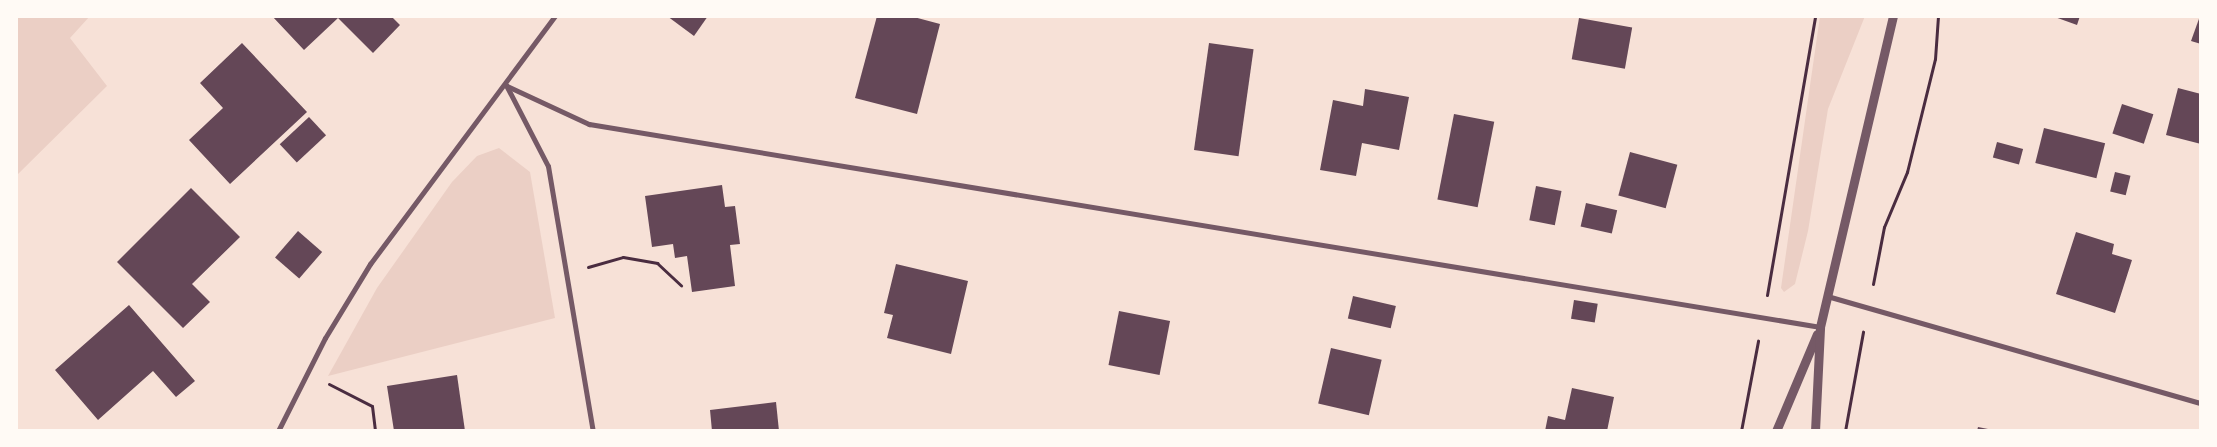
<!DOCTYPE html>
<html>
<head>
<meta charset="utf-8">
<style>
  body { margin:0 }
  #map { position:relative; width:2217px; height:447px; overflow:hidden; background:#f7e1d7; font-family:Cabin,sans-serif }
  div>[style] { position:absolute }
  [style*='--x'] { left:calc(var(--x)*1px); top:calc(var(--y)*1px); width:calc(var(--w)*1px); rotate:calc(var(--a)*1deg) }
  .green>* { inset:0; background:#ebcfc5 }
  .building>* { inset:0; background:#644757; transform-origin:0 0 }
  .path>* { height:3px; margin:-1.5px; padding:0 1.5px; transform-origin:1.5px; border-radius:1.5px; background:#4a2c40 }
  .minor>* { height:5px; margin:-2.5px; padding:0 2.5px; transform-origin:2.5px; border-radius:2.5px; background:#755966 }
  .tertiary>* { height:9px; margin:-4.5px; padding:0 4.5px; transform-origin:4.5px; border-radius:4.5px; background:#755966 }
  span { translate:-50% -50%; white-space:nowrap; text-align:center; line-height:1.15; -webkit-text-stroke:4.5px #fffaf5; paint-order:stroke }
  .frame { position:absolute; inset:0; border:18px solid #fffaf5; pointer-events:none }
</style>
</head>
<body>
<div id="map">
  <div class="green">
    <i style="clip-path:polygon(16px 16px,90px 16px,70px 38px,107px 86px,16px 176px)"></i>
    <i style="clip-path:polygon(1820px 16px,1865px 16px,1828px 109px,1808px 231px,1795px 284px,1784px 292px,1781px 288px)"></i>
    <i style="clip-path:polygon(499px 148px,530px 172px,555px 318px,328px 376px,377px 288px,452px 182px,477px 156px)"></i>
  </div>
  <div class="building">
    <i style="clip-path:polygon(272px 16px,391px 16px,400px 25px,373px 53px,338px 18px,304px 50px)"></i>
    <i style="clip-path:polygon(667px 16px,708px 16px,694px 36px)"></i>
    <i style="clip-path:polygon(877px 16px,910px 16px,940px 24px,917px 114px,855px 98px)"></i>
    <i style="clip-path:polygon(2052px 16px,2080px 16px,2077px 25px)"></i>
    <i style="clip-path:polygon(2200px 16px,2201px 16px,2201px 44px,2191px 41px)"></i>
    <i style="left:1579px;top:18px;width:54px;height:42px;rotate:10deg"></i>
    <i style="clip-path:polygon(242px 43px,307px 112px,230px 184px,189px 140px,223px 108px,200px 83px)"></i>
    <i style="left:1209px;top:43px;width:45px;height:108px;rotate:8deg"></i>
    <i style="clip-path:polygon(2178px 88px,2201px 94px,2201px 144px,2166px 135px)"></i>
    <i style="clip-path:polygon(1365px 89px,1409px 97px,1399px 150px,1362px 143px,1356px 176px,1320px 170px,1333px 100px,1363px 106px)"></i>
    <i style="left:2122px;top:104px;width:33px;height:31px;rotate:18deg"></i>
    <i style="left:1454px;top:114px;width:41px;height:87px;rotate:11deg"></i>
    <i style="left:309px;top:117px;width:25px;height:40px;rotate:47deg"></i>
    <i style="left:2044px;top:128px;width:63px;height:36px;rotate:14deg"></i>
    <i style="left:1997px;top:142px;width:27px;height:16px;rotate:15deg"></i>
    <i style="left:1630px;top:152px;width:49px;height:45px;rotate:15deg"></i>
    <i style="left:2115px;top:172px;width:16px;height:20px;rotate:14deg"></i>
    <i style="clip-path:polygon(722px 185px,725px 207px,735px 206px,740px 244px,730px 245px,735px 286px,692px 292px,687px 256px,675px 258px,673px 244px,652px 247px,645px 196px)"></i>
    <i style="left:1536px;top:186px;width:26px;height:35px;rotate:11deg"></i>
    <i style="clip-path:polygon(191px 188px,240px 237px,192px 284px,210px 302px,183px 328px,117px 262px)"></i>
    <i style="left:1586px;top:203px;width:32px;height:24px;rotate:13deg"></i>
    <i style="left:298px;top:231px;width:32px;height:35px;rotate:41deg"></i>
    <i style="clip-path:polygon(2076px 232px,2114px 244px,2112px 254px,2132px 260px,2115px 313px,2056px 294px)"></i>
    <i style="clip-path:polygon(896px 264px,968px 281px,951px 354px,887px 338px,893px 315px,884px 313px)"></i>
    <i style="left:1353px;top:296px;width:44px;height:23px;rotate:13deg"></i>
    <i style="left:1574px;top:300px;width:24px;height:19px;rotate:9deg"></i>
    <i style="clip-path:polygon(129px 305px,195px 381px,176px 397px,153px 371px,98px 420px,55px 370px)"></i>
    <i style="left:1119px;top:311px;width:52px;height:55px;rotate:11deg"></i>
    <i style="left:1331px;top:348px;width:52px;height:57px;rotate:13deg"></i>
    <i style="clip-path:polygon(457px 375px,465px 431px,394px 431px,387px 386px)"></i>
    <i style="clip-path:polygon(1572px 388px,1614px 397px,1607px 431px,1545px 431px,1548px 416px,1565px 420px)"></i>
    <i style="clip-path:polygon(776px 402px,779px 431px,712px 431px,710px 410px)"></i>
    <i style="clip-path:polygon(1978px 427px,1993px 430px,1993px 431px,1977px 431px)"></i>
  </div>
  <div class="path">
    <i style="--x:588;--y:267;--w:36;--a:-16"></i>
    <i style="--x:623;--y:257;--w:35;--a:10"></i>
    <i style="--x:657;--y:263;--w:33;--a:43"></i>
    <i style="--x:1873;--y:284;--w:58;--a:-79.1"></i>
    <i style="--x:1884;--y:227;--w:60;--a:-67.3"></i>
    <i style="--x:1907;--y:172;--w:116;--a:-76.1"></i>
    <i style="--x:1935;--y:59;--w:43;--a:-86"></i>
    <i style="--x:1767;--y:295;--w:283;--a:-80.2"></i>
    <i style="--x:329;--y:384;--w:48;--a:27.1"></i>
    <i style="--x:372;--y:406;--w:25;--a:83"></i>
    <i style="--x:1741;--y:431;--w:92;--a:-79.3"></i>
    <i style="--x:1845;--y:431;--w:101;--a:-79.7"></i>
  </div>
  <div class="minor">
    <i style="--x:505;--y:85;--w:93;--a:24.9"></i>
    <i style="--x:589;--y:124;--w:1248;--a:9.36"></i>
    <i style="--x:506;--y:85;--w:91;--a:62.6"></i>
    <i style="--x:548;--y:166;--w:269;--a:80.4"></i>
    <i style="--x:1827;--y:296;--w:389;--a:16"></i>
    <i style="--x:278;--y:431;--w:104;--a:-63.2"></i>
    <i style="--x:325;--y:338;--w:87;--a:-58.7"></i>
    <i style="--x:370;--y:264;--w:309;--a:-53.3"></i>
  </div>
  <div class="tertiary">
    <i style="--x:1776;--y:431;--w:105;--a:-67.1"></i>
    <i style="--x:1815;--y:431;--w:104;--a:-87.2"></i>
    <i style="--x:1820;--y:327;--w:319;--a:-76.8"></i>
  </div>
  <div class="frame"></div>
</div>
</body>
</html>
